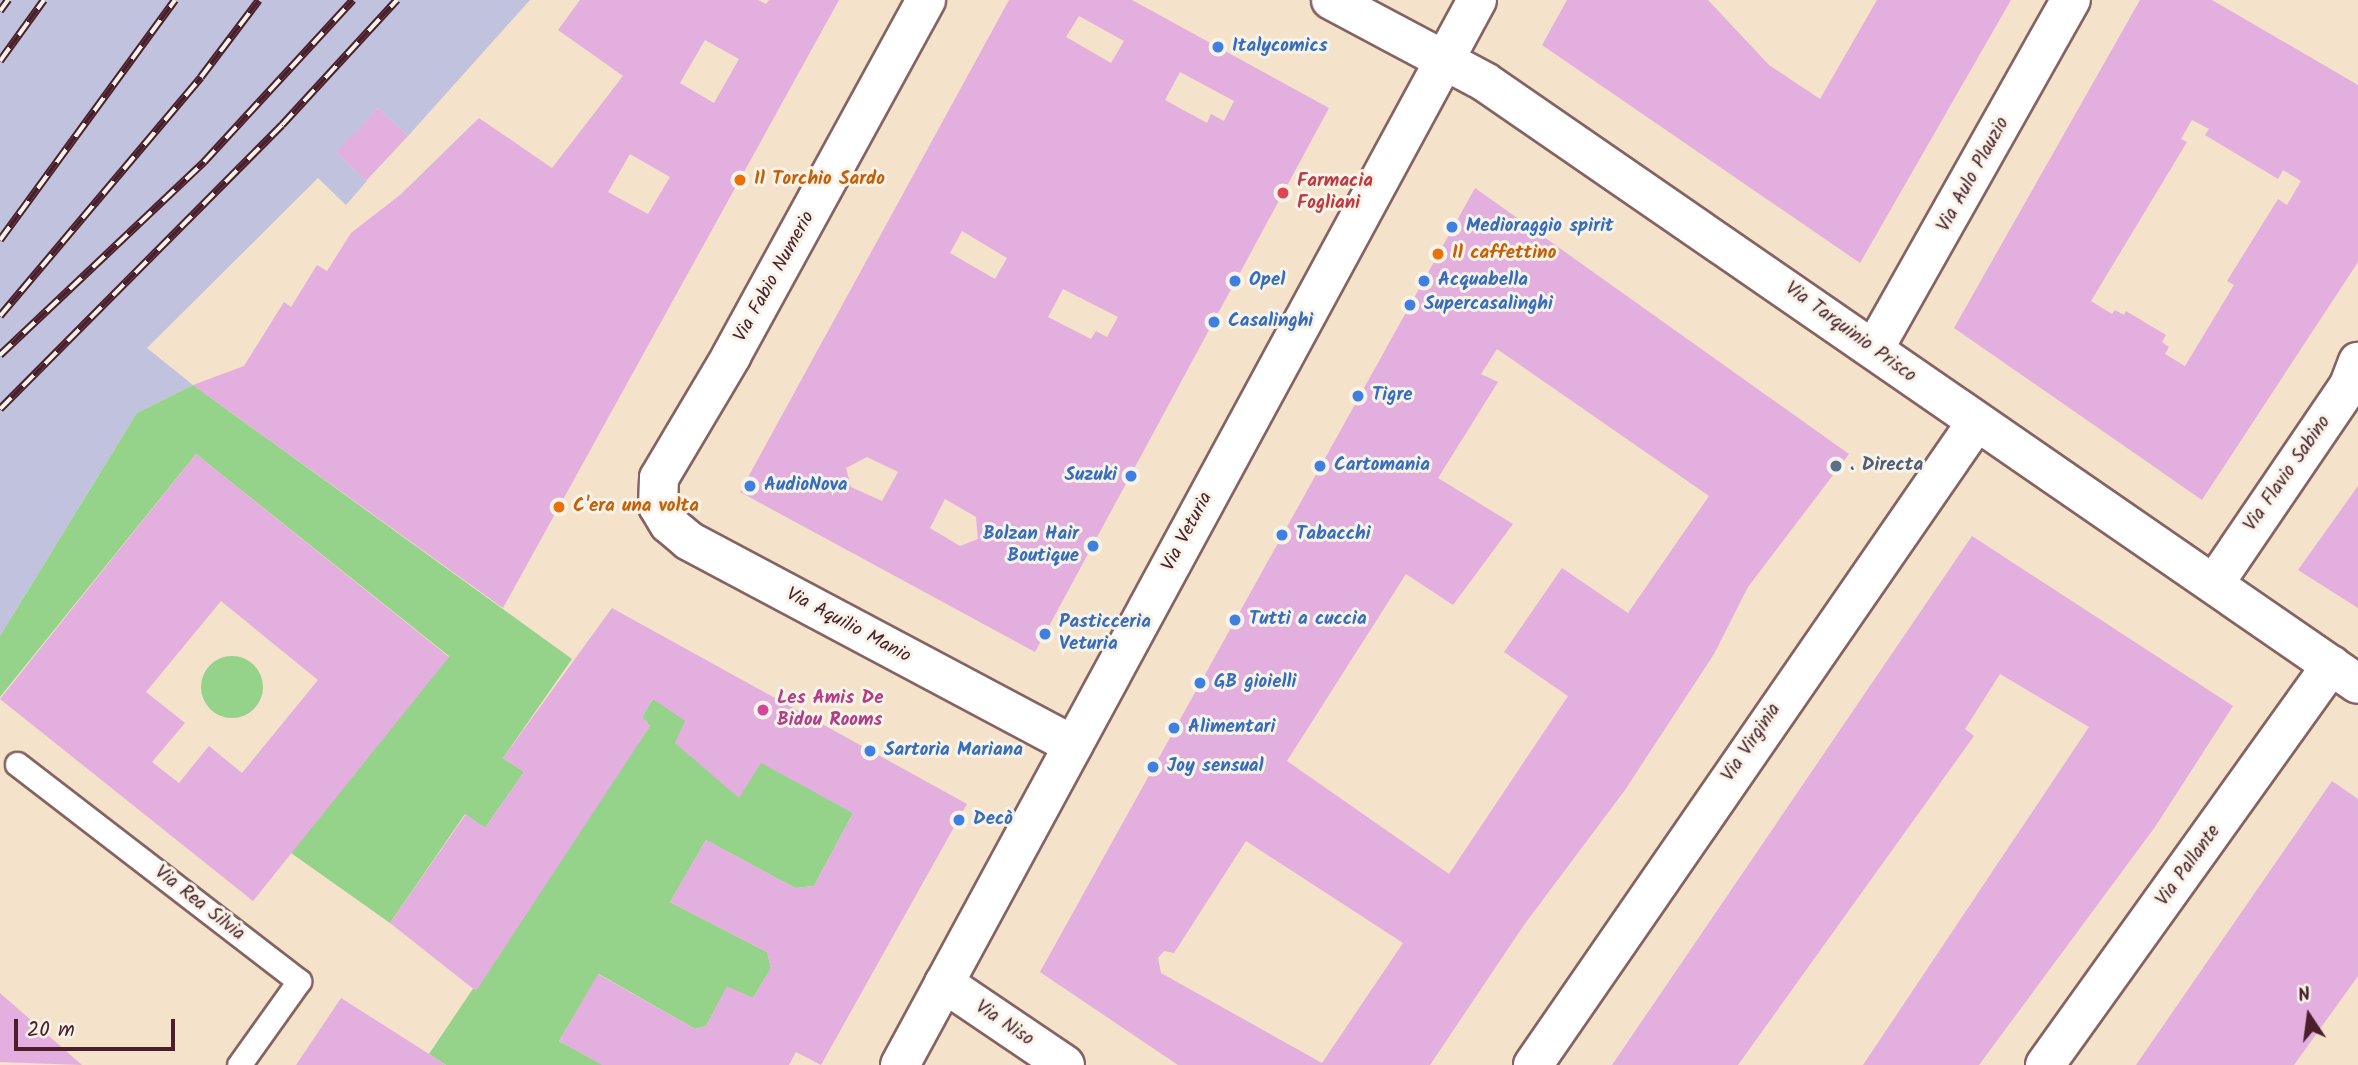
<!DOCTYPE html>
<html>
<head>
<meta charset="utf-8">
<style>
  body { margin:0 }
  #map { position:relative; width:2358px; height:1065px; overflow:hidden; background:#f4e2ca; font-family:Kalam,sans-serif }
  div>[style] { position:absolute }
  [style*='--x'] { left:calc(var(--x)*1px); top:calc(var(--y)*1px); width:calc(var(--w)*1px); rotate:calc(var(--a)*1deg) }
  .industrial>* { inset:0; background:#c1c2dd }
  .green>* { inset:0; background:#94d389 }
  .round { border-radius:50% }
  .building>* { inset:0; background:#e3afde; transform-origin:0 0 }
  .roads { filter:drop-shadow(2px 0 #866363) drop-shadow(-2px 0 #866363) drop-shadow(0 2px #866363) drop-shadow(0 -2px #866363) }
  .lane>* { height:23px; margin:-11.5px; padding:0 11.5px; transform-origin:11.5px; border-radius:11.5px; background:#fff }
  .street>* { height:38px; margin:-19px; padding:0 19px; transform-origin:19px; border-radius:19px; background:#fff }
  .secondary>* { height:38px; margin:-19px; padding:0 19px; transform-origin:19px; border-radius:19px; background:#fff }
  .rail>* { height:8px; margin-top:-4px; transform-origin:0; background:repeating-linear-gradient(90deg,#f7f3e8 0 16px,#4a1f2b 0 32px); box-sizing:border-box; border-block:2px solid #4a1f2b }
  .dots>* { width:19px; height:19px; translate:-50% -50%; box-sizing:border-box; border:4px solid #f7f3e8; border-radius:50% }
  span { translate:-50% -50%; white-space:nowrap; text-align:center; line-height:1.15; -webkit-text-stroke:6px #f7f3e8; paint-order:stroke }
  .shop-label { font-size:19px; color:#366cbe; font-weight:700 }
  .left { translate:0 -50%; text-align:left }
  .right { translate:-100% -50%; text-align:right }
  .street-label { font-size:19px; color:#4a1f2b }
  .food-label { font-size:19px; color:#c56008; font-weight:700 }
  .health-label { font-size:19px; color:#be3a42; font-weight:700 }
  .service-label { font-size:19px; color:#4e5e75; font-weight:700 }
  .hotel-label { font-size:19px; color:#b23c85; font-weight:700 }
  .north { position:absolute; left:2274px; top:981px; width:70px; height:70px; -webkit-text-stroke:5px #f7f3e8; paint-order:stroke; rotate:347deg; font-size:19px; font-weight:700; line-height:28px; text-align:center; color:#4a1f2b }
  .north::after { content:''; display:block; margin:auto; width:24px; height:32px; background:#4a1f2b; clip-path:polygon(50% 0,100% 100%,50% 72%,0 100%) }
  .scale { position:absolute; left:14px; top:1019px; width:161px; height:32px; box-sizing:border-box; border:4px solid #4a1f2b; border-top:0; padding-left:9px; font-size:21px; line-height:24px; white-space:nowrap; color:#4a1f2b; -webkit-text-stroke:5px #f7f3e8; paint-order:stroke }
</style>
</head>
<body>
<div id="map">
  <div class="industrial">
    <i style="clip-path:polygon(0 0,530px 0,408px 136px,378px 108px,337px 153px,367px 181px,346px 205px,318px 178px,147px 348px,193px 385px,137px 413px,0 636px)"></i>
  </div>
  <div class="green">
    <i style="clip-path:polygon(193px 385px,572px 659px,503px 758px,524px 772px,485px 828px,465px 814px,390px 923px,291px 853px,449px 656px,196px 454px,0 697px,0 636px,137px 413px)"></i>
    <i class="round" style="left:201px;top:656px;width:62px;height:62px"></i>
    <i style="clip-path:polygon(653px 699px,853px 813px,814px 886px,795px 888px,706px 840px,670px 902px,767px 952px,771px 968px,753px 998px,727px 987px,706px 1026px,695px 1029px,599px 974px,559px 1041px,603px 1065px,446px 1065px,429px 1054px,650px 726px,642px 717px)"></i>
  </div>
  <div class="building">
    <i style="clip-path:polygon(evenodd,580px 0,758px 0,766px 4px,769px 0,839px 0,503px 608px,193px 385px,244px 366px,284px 302px,291px 307px,317px 265px,327px 271px,351px 233px,400px 195px,479px 118px,552px 168px,623px 76px,558px 30px,580px 0,705px 40px,739px 59px,714px 103px,680px 83px,705px 40px,580px 0,630px 154px,670px 177px,648px 214px,608px 192px,630px 154px)"></i>
    <i style="clip-path:polygon(evenodd,1009px 0,1132px 0,1329px 108px,1035px 652px,740px 492px,1009px 0,1079px 16px,1124px 41px,1111px 63px,1066px 37px,1079px 16px,1009px 0,1180px 72px,1234px 101px,1224px 121px,1211px 114px,1207px 123px,1165px 100px,1180px 72px,1009px 0,962px 231px,1007px 258px,995px 279px,950px 253px,962px 231px,1009px 0,1063px 289px,1118px 317px,1107px 337px,1096px 331px,1091px 339px,1048px 317px,1063px 289px,1009px 0,867px 457px,898px 472px,882px 501px,851px 487px,846px 468px,867px 457px,1009px 0,945px 499px,976px 517px,978px 539px,960px 546px,930px 528px,945px 499px)"></i>
    <i style="clip-path:polygon(1567px 0,1708px 0,1769px 65px,1820px 99px,1877px 0,2011px 0,1860px 263px,1542px 45px)"></i>
    <i style="clip-path:polygon(evenodd,2140px 0,2212px 0,2358px 85px,2358px 262px,2202px 500px,1954px 328px,2140px 0,2192px 120px,2209px 129px,2205px 135px,2278px 179px,2283px 170px,2301px 181px,2287px 205px,2278px 199px,2227px 281px,2234px 285px,2185px 366px,2165px 354px,2169px 347px,2162px 342px,2166px 335px,2126px 311px,2124px 315px,2115px 310px,2112px 314px,2091px 301px,2187px 142px,2181px 139px,2192px 120px)"></i>
    <i style="left:378px;top:108px;width:41px;height:61px;rotate:43deg"></i>
    <i style="clip-path:polygon(evenodd,1475px 188px,1849px 454px,1748px 587px,1714px 654px,1625px 790px,1524px 925px,1430px 1065px,1178px 1065px,1040px 972px,1475px 188px,1497px 349px,1709px 496px,1628px 613px,1562px 568px,1504px 652px,1568px 696px,1449px 874px,1287px 761px,1406px 574px,1453px 605px,1513px 524px,1438px 478px,1498px 382px,1481px 374px,1497px 349px,1475px 188px,1246px 841px,1403px 943px,1322px 1063px,1161px 973px,1158px 958px,1164px 951px,1174px 953px,1246px 841px)"></i>
    <i style="clip-path:polygon(evenodd,196px 454px,449px 657px,253px 901px,0 699px,196px 454px,221px 601px,318px 680px,242px 773px,209px 746px,179px 783px,152px 762px,185px 723px,146px 692px,221px 601px)"></i>
    <i style="clip-path:polygon(2358px 486px,2358px 608px,2298px 570px)"></i>
    <i style="clip-path:polygon(1972px 536px,2233px 706px,2155px 827px,1979px 1065px,1863px 1065px,2089px 727px,2000px 674px,1965px 729px,1974px 736px,1738px 1065px,1612px 1065px)"></i>
    <i style="clip-path:polygon(612px 608px,967px 804px,821px 1065px,796px 1052px,789px 1065px,603px 1065px,559px 1041px,598px 974px,695px 1029px,706px 1026px,727px 986px,753px 998px,771px 968px,767px 952px,670px 902px,706px 840px,795px 888px,814px 886px,853px 813px,761px 763px,739px 798px,675px 743px,685px 721px,653px 699px,642px 717px,650px 726px,476px 991px,390px 923px,466px 814px,485px 828px,524px 772px,503px 758px)"></i>
    <i style="clip-path:polygon(2332px 781px,2358px 799px,2358px 976px,2294px 1065px,2136px 1065px)"></i>
    <i style="clip-path:polygon(0 993px,82px 1065px,0 1062px)"></i>
    <i style="clip-path:polygon(341px 998px,429px 1054px,446px 1065px,296px 1065px)"></i>
  </div>
  <div class="roads">
    <div class="lane">
      <i style="--x:17;--y:764;--w:356;--a:37.6"></i>
      <i style="--x:299;--y:981;--w:103;--a:125.5"></i>
    </div>
    <div class="street">
      <i style="--x:926;--y:0;--w:405;--a:118.7"></i>
      <i style="--x:732;--y:355;--w:143;--a:120.7"></i>
      <i style="--x:659;--y:478;--w:28;--a:92"></i>
      <i style="--x:658;--y:506;--w:21;--a:59"></i>
      <i style="--x:669;--y:524;--w:26;--a:40"></i>
      <i style="--x:689;--y:541;--w:435;--a:28"></i>
      <i style="--x:1331;--y:0;--w:174;--a:28"></i>
      <i style="--x:1485;--y:82;--w:1060;--a:34.59"></i>
      <i style="--x:1874;--y:349;--w:401;--a:-60.6"></i>
      <i style="--x:2214;--y:584;--w:240;--a:-55.8"></i>
      <i style="--x:2349;--y:385;--w:25;--a:-69"></i>
      <i style="--x:944;--y:983;--w:146;--a:34.1"></i>
      <i style="--x:1533;--y:1065;--w:779;--a:-55.41"></i>
      <i style="--x:2045;--y:1065;--w:492;--a:-54.4"></i>
    </div>
    <div class="secondary">
      <i style="--x:900;--y:1065;--w:1211;--a:-61.55"></i>
    </div>
  </div>
  <div class="rail">
    <i style="--x:0;--y:11;--w:14;--a:-54"></i>
    <i style="--x:0;--y:61;--w:75;--a:-54.2"></i>
    <i style="--x:0;--y:240;--w:297;--a:-53.9"></i>
    <i style="--x:0;--y:316;--w:312;--a:-49.9"></i>
    <i style="--x:201;--y:77;--w:96;--a:-53"></i>
    <i style="--x:0;--y:355;--w:281;--a:-43.4"></i>
    <i style="--x:204;--y:162;--w:220;--a:-47.4"></i>
    <i style="--x:0;--y:409;--w:400;--a:-45.2"></i>
    <i style="--x:282;--y:125;--w:170;--a:-47.4"></i>
  </div>
  <div class="dots">
    <i style="left:1218px;top:47px;background:#3f7fe0"></i>
    <i style="left:740px;top:180px;background:#e8710a"></i>
    <i style="left:1283px;top:193px;background:#e0444e"></i>
    <i style="left:1452px;top:227px;background:#3f7fe0"></i>
    <i style="left:1438px;top:254px;background:#e8710a"></i>
    <i style="left:1235px;top:281px;background:#3f7fe0"></i>
    <i style="left:1424px;top:281px;background:#3f7fe0"></i>
    <i style="left:1410px;top:305px;background:#3f7fe0"></i>
    <i style="left:1214px;top:322px;background:#3f7fe0"></i>
    <i style="left:1358px;top:396px;background:#3f7fe0"></i>
    <i style="left:1320px;top:466px;background:#3f7fe0"></i>
    <i style="left:1836px;top:466px;background:#5c6f8a"></i>
    <i style="left:1131px;top:476px;background:#3f7fe0"></i>
    <i style="left:750px;top:486px;background:#3f7fe0"></i>
    <i style="left:559px;top:507px;background:#e8710a"></i>
    <i style="left:1282px;top:535px;background:#3f7fe0"></i>
    <i style="left:1093px;top:546px;background:#3f7fe0"></i>
    <i style="left:1235px;top:620px;background:#3f7fe0"></i>
    <i style="left:1045px;top:634px;background:#3f7fe0"></i>
    <i style="left:1200px;top:683px;background:#3f7fe0"></i>
    <i style="left:763px;top:710px;background:#d1479c"></i>
    <i style="left:1174px;top:728px;background:#3f7fe0"></i>
    <i style="left:870px;top:751px;background:#3f7fe0"></i>
    <i style="left:1153px;top:767px;background:#3f7fe0"></i>
    <i style="left:959px;top:820px;background:#3f7fe0"></i>
  </div>
  <div class="shop-label">
    <span class="left" style="left:1232px;top:47px">Italycomics</span>
    <span class="left" style="left:1466px;top:227px">Medioraggio spirit</span>
    <span class="left" style="left:1249px;top:281px">Opel</span>
    <span class="left" style="left:1438px;top:281px">Acquabella</span>
    <span class="left" style="left:1424px;top:305px">Supercasalinghi</span>
    <span class="left" style="left:1228px;top:322px">Casalinghi</span>
    <span class="left" style="left:1372px;top:396px">Tigre</span>
    <span class="left" style="left:1334px;top:466px">Cartomania</span>
    <span class="right" style="left:1117px;top:476px">Suzuki</span>
    <span class="left" style="left:764px;top:486px">AudioNova</span>
    <span class="right" style="left:1079px;top:546px">Bolzan Hair<br>Boutique</span>
    <span class="left" style="left:1296px;top:535px">Tabacchi</span>
    <span class="left" style="left:1249px;top:620px">Tutti a cuccia</span>
    <span class="left" style="left:1059px;top:634px">Pasticceria<br>Veturia</span>
    <span class="left" style="left:1214px;top:683px">GB gioielli</span>
    <span class="left" style="left:1188px;top:728px">Alimentari</span>
    <span class="left" style="left:884px;top:751px">Sartoria Mariana</span>
    <span class="left" style="left:1167px;top:767px">Joy sensual</span>
    <span class="left" style="left:973px;top:820px">Decò</span>
  </div>
  <div class="street-label">
    <span style="left:1974px;top:175px;rotate:-61deg">Via Aulo Plauzio</span>
    <span style="left:775px;top:277px;rotate:-61deg">Via Fabio Numerio</span>
    <span style="left:1850px;top:333px;rotate:36deg">Via Tarquinio Prisco</span>
    <span style="left:2288px;top:474px;rotate:-55deg">Via Flavio Sabino</span>
    <span style="left:1188px;top:532px;rotate:-62deg">Via Veturia</span>
    <span style="left:848px;top:626px;rotate:28deg">Via Aquilio Manio</span>
    <span style="left:1752px;top:743px;rotate:-56deg">Via Virginia</span>
    <span style="left:2189px;top:866px;rotate:-54deg">Via Pallante</span>
    <span style="left:199px;top:904px;rotate:38deg">Via Rea Silvia</span>
    <span style="left:1004px;top:1024px;rotate:34deg">Via Niso</span>
  </div>
  <div class="food-label">
    <span class="left" style="left:754px;top:180px">Il Torchio Sardo</span>
    <span class="left" style="left:1452px;top:254px">Il caffettino</span>
    <span class="left" style="left:573px;top:507px">C'era una volta</span>
  </div>
  <div class="health-label">
    <span class="left" style="left:1297px;top:193px">Farmacia<br>Fogliani</span>
  </div>
  <div class="service-label">
    <span class="left" style="left:1850px;top:466px">. Directa</span>
  </div>
  <div class="hotel-label">
    <span class="left" style="left:777px;top:710px">Les Amis De<br>Bidou Rooms</span>
  </div>
  <div class="north">N</div>
  <div class="scale">20 m</div>
</div>
</body>
</html>
